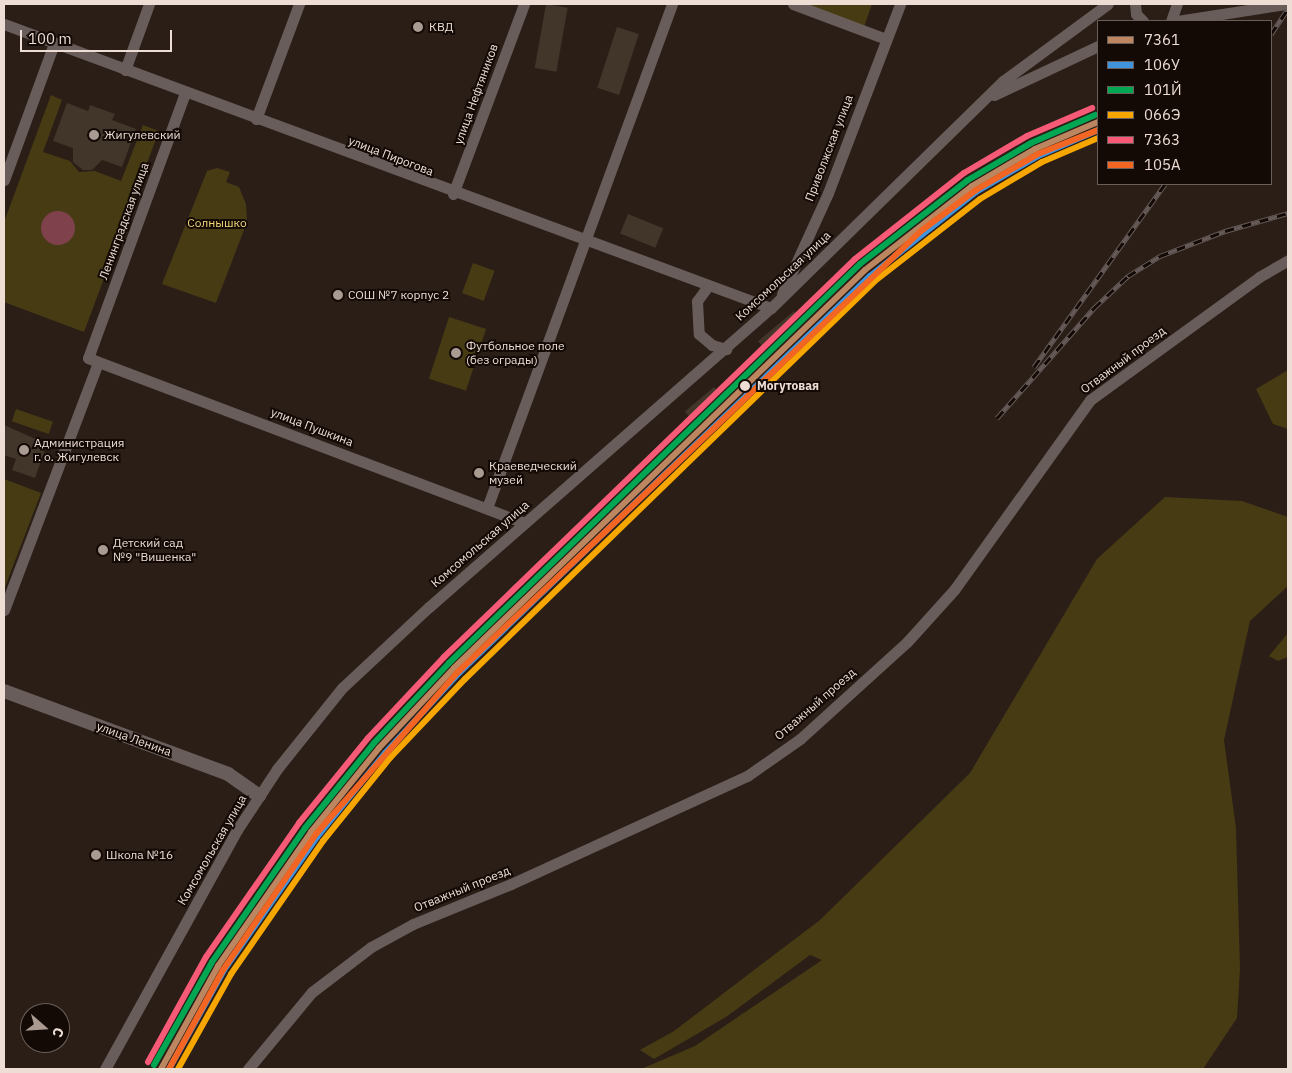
<!DOCTYPE html>
<html>
<head>
<meta charset="utf-8">
<style>
  body { margin:0 }
  #map { position:relative; width:1292px; height:1073px; overflow:hidden; background:#2a1e17; font-family:"IBM Plex Sans",sans-serif }
  div>[style] { position:absolute }
  [style*='--x'] { left:calc(var(--x)*1px); top:calc(var(--y)*1px); width:calc(var(--w)*1px); rotate:calc(var(--a)*1deg) }
  .green>* { inset:0; background:#473b14; transform-origin:0 0 }
  .water>* { inset:0; background:#7f414c }
  .round { border-radius:50% }
  .building>* { inset:0; background:#413629; transform-origin:0 0 }
  .minor>* { height:11px; margin:-5.5px; padding:0 5.5px; transform-origin:5.5px; border-radius:5.5px; background:#685d5a }
  .tertiary>* { height:14px; margin:-7px; padding:0 7px; transform-origin:7px; border-radius:7px; background:#685d5a }
  .rail>* { height:5px; margin-top:-2.5px; transform-origin:0; background:repeating-linear-gradient(90deg,#130905 0 9px,#655a57 0 18px); box-sizing:border-box; border-block:1px solid #655a57 }
  .rail-1>* { height:6px; margin:-3px; padding:0 3px; transform-origin:3px; border-radius:3px; background:#bb8660 }
  .rail-2>* { height:6px; margin:-3px; padding:0 3px; transform-origin:3px; border-radius:3px; background:#4094de }
  .rail-3>* { height:6px; margin:-3px; padding:0 3px; transform-origin:3px; border-radius:3px; background:#00a651 }
  .rail-4>* { height:6px; margin:-3px; padding:0 3px; transform-origin:3px; border-radius:3px; background:#f7a600 }
  .rail-5>* { height:6px; margin:-3px; padding:0 3px; transform-origin:3px; border-radius:3px; background:#f75a77 }
  .rail-6>* { height:6px; margin:-3px; padding:0 3px; transform-origin:3px; border-radius:3px; background:#f26522 }
  .dots>* { width:14px; height:14px; translate:-50% -50%; box-sizing:border-box; border:2px solid #130905; border-radius:50% }
  span { translate:-50% -50%; white-space:nowrap; text-align:center; line-height:1.15; -webkit-text-stroke:4px #130905; paint-order:stroke }
  .poi-label { font-size:12px; color:#edddd5 }
  .left { translate:0 -50%; text-align:left }
  .street-label { font-size:12px; color:#edddd5 }
  .park-label { font-size:12px; color:#f2d876 }
  .stop-label { font-size:12px; color:#edddd5; font-weight:700 }
  .frame { position:absolute; inset:0; border:5px solid #edddd5; pointer-events:none }
  .legend { position:absolute; left:1097px; top:20px; width:175px; height:165px; box-sizing:border-box; background:#130905; border:1px solid #6a5e58; margin:0; padding:6px 9px; list-style:none; font-size:15px; color:#edddd5 }
  .legend li { display:flex; align-items:center; gap:10px; height:25px }
  .legend b { width:25px; border:1px solid #6a5e58 }
  .north { position:absolute; left:20px; top:1003px; width:50px; height:50px; box-sizing:border-box; background:#130905; border:1px solid #6a5e58; border-radius:50%; rotate:109deg; font-size:14px; font-weight:700; line-height:20px; text-align:center; color:#edddd5 }
  .north::after { content:''; display:block; margin:auto; width:18px; height:22px; background:#a99a92; clip-path:polygon(50% 0,100% 100%,50% 72%,0 100%) }
  .scale { position:absolute; left:20px; top:30px; width:152px; height:22px; box-sizing:border-box; border:2px solid #edddd5; border-top:0; padding-left:6px; font-size:15px; line-height:18px; white-space:nowrap; color:#edddd5; -webkit-text-stroke:4px #130905; paint-order:stroke }
</style>
</head>
<body>
<div id="map">
  <div class="green">
    <i style="clip-path:polygon(801px 4px,872px 4px,864px 27px)"></i>
    <i style="clip-path:polygon(51px 95px,62px 100px,43px 152px,70px 161px,79px 172px,95px 171px,121px 181px,143px 125px,159px 131px,84px 332px,4px 302px,4px 222px)"></i>
    <i style="clip-path:polygon(217px 168px,230px 172px,226px 182px,239px 187px,246px 204px,247px 222px,216px 303px,162px 284px,207px 171px)"></i>
    <i style="left:473px;top:263px;width:23px;height:32px;rotate:20deg"></i>
    <i style="left:449px;top:317px;width:39px;height:65px;rotate:18deg"></i>
    <i style="clip-path:polygon(1288px 370px,1288px 429px,1273px 424px,1256px 389px)"></i>
    <i style="left:16px;top:409px;width:39px;height:13px;rotate:19deg"></i>
    <i style="clip-path:polygon(4px 479px,41px 493px,5px 587px,4px 586px)"></i>
    <i style="clip-path:polygon(1165px 497px,1242px 501px,1288px 517px,1288px 586px,1250px 621px,1224px 740px,1236px 828px,1240px 969px,1237px 1018px,1203px 1069px,641px 1069px,695px 1046px,822px 960px,810px 955px,726px 1017px,654px 1059px,640px 1050px,674px 1031px,820px 920px,970px 773px,1097px 559px)"></i>
    <i style="clip-path:polygon(1288px 633px,1288px 657px,1278px 661px,1269px 656px)"></i>
  </div>
  <div class="water">
    <i class="round" style="left:41px;top:211px;width:34px;height:34px"></i>
  </div>
  <div class="building">
    <i style="left:546px;top:4px;width:22px;height:65px;rotate:10deg"></i>
    <i style="left:617px;top:27px;width:23px;height:64px;rotate:18deg"></i>
    <i style="clip-path:polygon(67px 103px,88px 111px,90px 105px,115px 114px,112px 120px,136px 129px,122px 167px,102px 160px,92px 170px,83px 170px,73px 162px,73px 148px,53px 141px)"></i>
    <i style="left:628px;top:214px;width:38px;height:21px;rotate:22deg"></i>
    <i style="left:794px;top:311px;width:8px;height:47px;rotate:50deg"></i>
    <i style="left:714px;top:387px;width:8px;height:38px;rotate:50deg"></i>
    <i style="clip-path:polygon(4px 425px,47px 444px,35px 478px,12px 470px,16px 459px,4px 455px)"></i>
  </div>
  <div class="minor">
    <i style="--x:793;--y:4;--w:99;--a:20.6"></i>
    <i style="--x:1135;--y:4;--w:10;--a:84"></i>
    <i style="--x:1136;--y:14;--w:10;--a:45"></i>
    <i style="--x:1171;--y:21;--w:18;--a:-71"></i>
    <i style="--x:1177;--y:21;--w:110;--a:-8.9"></i>
    <i style="--x:4;--y:24;--w:818;--a:20.32"></i>
    <i style="--x:125;--y:70;--w:70;--a:-70"></i>
    <i style="--x:185;--y:93;--w:282;--a:110.1"></i>
    <i style="--x:88;--y:358;--w:467;--a:20.7"></i>
    <i style="--x:994;--y:95;--w:115;--a:-25.2"></i>
    <i style="--x:256;--y:119;--w:123;--a:-69.5"></i>
    <i style="--x:4;--y:180;--w:146;--a:-69.9"></i>
    <i style="--x:453;--y:194;--w:203;--a:-69.5"></i>
    <i style="--x:708;--y:286;--w:19;--a:126"></i>
    <i style="--x:697;--y:301;--w:33;--a:87"></i>
    <i style="--x:699;--y:334;--w:17;--a:40"></i>
    <i style="--x:712;--y:345;--w:15;--a:16"></i>
    <i style="--x:782;--y:294;--w:111;--a:-65.5"></i>
    <i style="--x:828;--y:193;--w:202;--a:-69.1"></i>
    <i style="--x:487;--y:508;--w:537;--a:-69.84"></i>
    <i style="--x:4;--y:610;--w:265;--a:-69.2"></i>
    <i style="--x:105;--y:1069;--w:273;--a:-61.1"></i>
    <i style="--x:237;--y:830;--w:73;--a:-56.7"></i>
    <i style="--x:277;--y:769;--w:104;--a:-51.3"></i>
    <i style="--x:342;--y:688;--w:119;--a:-43"></i>
    <i style="--x:429;--y:607;--w:454;--a:-41.2"></i>
    <i style="--x:771;--y:308;--w:325;--a:-44.4"></i>
    <i style="--x:1003;--y:81;--w:130;--a:-36.3"></i>
    <i style="--x:248;--y:1069;--w:100;--a:-50.3"></i>
    <i style="--x:312;--y:992;--w:74;--a:-37.3"></i>
    <i style="--x:371;--y:947;--w:48;--a:-28.7"></i>
    <i style="--x:413;--y:924;--w:106;--a:-22.2"></i>
    <i style="--x:511;--y:884;--w:260;--a:-24.6"></i>
    <i style="--x:747;--y:776;--w:65;--a:-34.9"></i>
    <i style="--x:800;--y:739;--w:144;--a:-42.2"></i>
    <i style="--x:907;--y:642;--w:70;--a:-47.9"></i>
    <i style="--x:954;--y:590;--w:234;--a:-54.4"></i>
    <i style="--x:1090;--y:400;--w:209;--a:-36"></i>
    <i style="--x:1259;--y:277;--w:34;--a:-30"></i>
  </div>
  <div class="tertiary">
    <i style="--x:4;--y:691;--w:239;--a:20.3"></i>
    <i style="--x:228;--y:774;--w:38;--a:35"></i>
  </div>
  <div class="rail">
    <i style="--x:1271;--y:34;--w:30;--a:-56"></i>
    <i style="--x:1034;--y:367;--w:225;--a:-54.4"></i>
    <i style="--x:997;--y:418;--w:147;--a:-48.6"></i>
    <i style="--x:1094;--y:308;--w:47;--a:-43.3"></i>
    <i style="--x:1128;--y:276;--w:38;--a:-32"></i>
    <i style="--x:1160;--y:256;--w:70;--a:-21"></i>
    <i style="--x:1225;--y:231;--w:66;--a:-15.9"></i>
  </div>
  <div class="rail-1">
    <i style="--x:161;--y:1069;--w:118;--a:-61"></i>
    <i style="--x:218;--y:966;--w:163;--a:-55.2"></i>
    <i style="--x:311;--y:832;--w:108;--a:-51"></i>
    <i style="--x:379;--y:748;--w:110;--a:-46.8"></i>
    <i style="--x:454;--y:668;--w:572;--a:-44.08"></i>
    <i style="--x:865;--y:270;--w:136;--a:-38.1"></i>
    <i style="--x:972;--y:186;--w:73;--a:-30.4"></i>
    <i style="--x:1035;--y:149;--w:69;--a:-23.2"></i>
  </div>
  <div class="rail-2">
    <i style="--x:169;--y:1069;--w:113;--a:-60.9"></i>
    <i style="--x:224;--y:970;--w:162;--a:-55"></i>
    <i style="--x:317;--y:837;--w:108;--a:-51"></i>
    <i style="--x:385;--y:753;--w:109;--a:-47.2"></i>
    <i style="--x:459;--y:673;--w:571;--a:-44.01"></i>
    <i style="--x:870;--y:276;--w:135;--a:-38.4"></i>
    <i style="--x:976;--y:192;--w:72;--a:-30.1"></i>
    <i style="--x:1038;--y:156;--w:65;--a:-23.4"></i>
  </div>
  <div class="rail-3">
    <i style="--x:154;--y:1065;--w:118;--a:-60.6"></i>
    <i style="--x:212;--y:962;--w:163;--a:-55.2"></i>
    <i style="--x:305;--y:828;--w:109;--a:-50.9"></i>
    <i style="--x:374;--y:743;--w:110;--a:-46.8"></i>
    <i style="--x:449;--y:663;--w:573;--a:-44.15"></i>
    <i style="--x:860;--y:264;--w:137;--a:-37.9"></i>
    <i style="--x:968;--y:180;--w:73;--a:-30.4"></i>
    <i style="--x:1031;--y:143;--w:70;--a:-23.6"></i>
  </div>
  <div class="rail-4">
    <i style="--x:178;--y:1069;--w:109;--a:-60.8"></i>
    <i style="--x:231;--y:974;--w:162;--a:-55.3"></i>
    <i style="--x:323;--y:841;--w:107;--a:-51.1"></i>
    <i style="--x:390;--y:758;--w:109;--a:-46.5"></i>
    <i style="--x:465;--y:679;--w:571;--a:-44.15"></i>
    <i style="--x:875;--y:281;--w:133;--a:-38"></i>
    <i style="--x:980;--y:199;--w:72;--a:-30.8"></i>
    <i style="--x:1042;--y:162;--w:61;--a:-23.2"></i>
  </div>
  <div class="rail-5">
    <i style="--x:148;--y:1062;--w:120;--a:-61.1"></i>
    <i style="--x:206;--y:957;--w:163;--a:-55.2"></i>
    <i style="--x:299;--y:823;--w:109;--a:-50.9"></i>
    <i style="--x:368;--y:738;--w:111;--a:-46.8"></i>
    <i style="--x:444;--y:657;--w:572;--a:-44.08"></i>
    <i style="--x:855;--y:259;--w:139;--a:-38.3"></i>
    <i style="--x:964;--y:173;--w:73;--a:-30.4"></i>
    <i style="--x:1027;--y:136;--w:71;--a:-23.3"></i>
  </div>
  <div class="rail-6">
    <i style="--x:169;--y:1069;--w:113;--a:-61.4"></i>
    <i style="--x:223;--y:970;--w:165;--a:-55.6"></i>
    <i style="--x:316;--y:834;--w:215;--a:-48.8"></i>
    <i style="--x:458;--y:672;--w:639;--a:-43.61"></i>
    <i style="--x:921;--y:231;--w:69;--a:-36.7"></i>
    <i style="--x:976;--y:190;--w:72;--a:-30.1"></i>
    <i style="--x:1038;--y:154;--w:65;--a:-21.8"></i>
  </div>
  <div class="dots">
    <i style="left:418px;top:27px;background:#a99a92"></i>
    <i style="left:94px;top:135px;background:#a99a92"></i>
    <i style="left:338px;top:295px;background:#a99a92"></i>
    <i style="left:456px;top:353px;background:#a99a92"></i>
    <i style="left:745px;top:386px;background:#edddd5"></i>
    <i style="left:24px;top:450px;background:#a99a92"></i>
    <i style="left:479px;top:473px;background:#a99a92"></i>
    <i style="left:103px;top:550px;background:#a99a92"></i>
    <i style="left:96px;top:855px;background:#a99a92"></i>
  </div>
  <div class="poi-label">
    <span class="left" style="left:429px;top:27px">КВД</span>
    <span class="left" style="left:104px;top:135px">Жигулевский</span>
    <span class="left" style="left:348px;top:295px">СОШ №7 корпус 2</span>
    <span class="left" style="left:466px;top:353px">Футбольное поле<br>(без ограды)</span>
    <span class="left" style="left:34px;top:450px">Администрация<br>г. о. Жигулевск</span>
    <span class="left" style="left:489px;top:473px">Краеведческий<br>музей</span>
    <span class="left" style="left:113px;top:550px">Детский сад<br>№9 "Вишенка"</span>
    <span class="left" style="left:106px;top:855px">Школа №16</span>
  </div>
  <div class="street-label">
    <span style="left:476px;top:94px;rotate:-70deg">улица Нефтяников</span>
    <span style="left:829px;top:148px;rotate:-69deg">Приволжская улица</span>
    <span style="left:391px;top:156px;rotate:21deg">улица Пирогова</span>
    <span style="left:124px;top:221px;rotate:-70deg">Ленинградская улица</span>
    <span style="left:783px;top:276px;rotate:-43deg">Комсомольская улица</span>
    <span style="left:1123px;top:360px;rotate:-37deg">Отважный проезд</span>
    <span style="left:312px;top:427px;rotate:21deg">улица Пушкина</span>
    <span style="left:480px;top:544px;rotate:-41deg">Комсомольская улица</span>
    <span style="left:815px;top:704px;rotate:-41deg">Отважный проезд</span>
    <span style="left:134px;top:739px;rotate:20deg">улица Ленина</span>
    <span style="left:212px;top:850px;rotate:-60deg">Комсомольская улица</span>
    <span style="left:462px;top:889px;rotate:-22deg">Отважный проезд</span>
  </div>
  <div class="park-label">
    <span style="left:217px;top:223px">Солнышко</span>
  </div>
  <div class="stop-label">
    <span class="left" style="left:757px;top:386px">Могутовая</span>
  </div>
  <div class="frame"></div>
  <ul class="legend">
  <li><b style="height:6px;background:#bb8660"></b>7361</li>
  <li><b style="height:6px;background:#4094de"></b>106У</li>
  <li><b style="height:6px;background:#00a651"></b>101Й</li>
  <li><b style="height:6px;background:#f7a600"></b>066Э</li>
  <li><b style="height:6px;background:#f75a77"></b>7363</li>
  <li><b style="height:6px;background:#f26522"></b>105А</li>
  </ul>
  <div class="north">С</div>
  <div class="scale">100 m</div>
</div>
</body>
</html>
